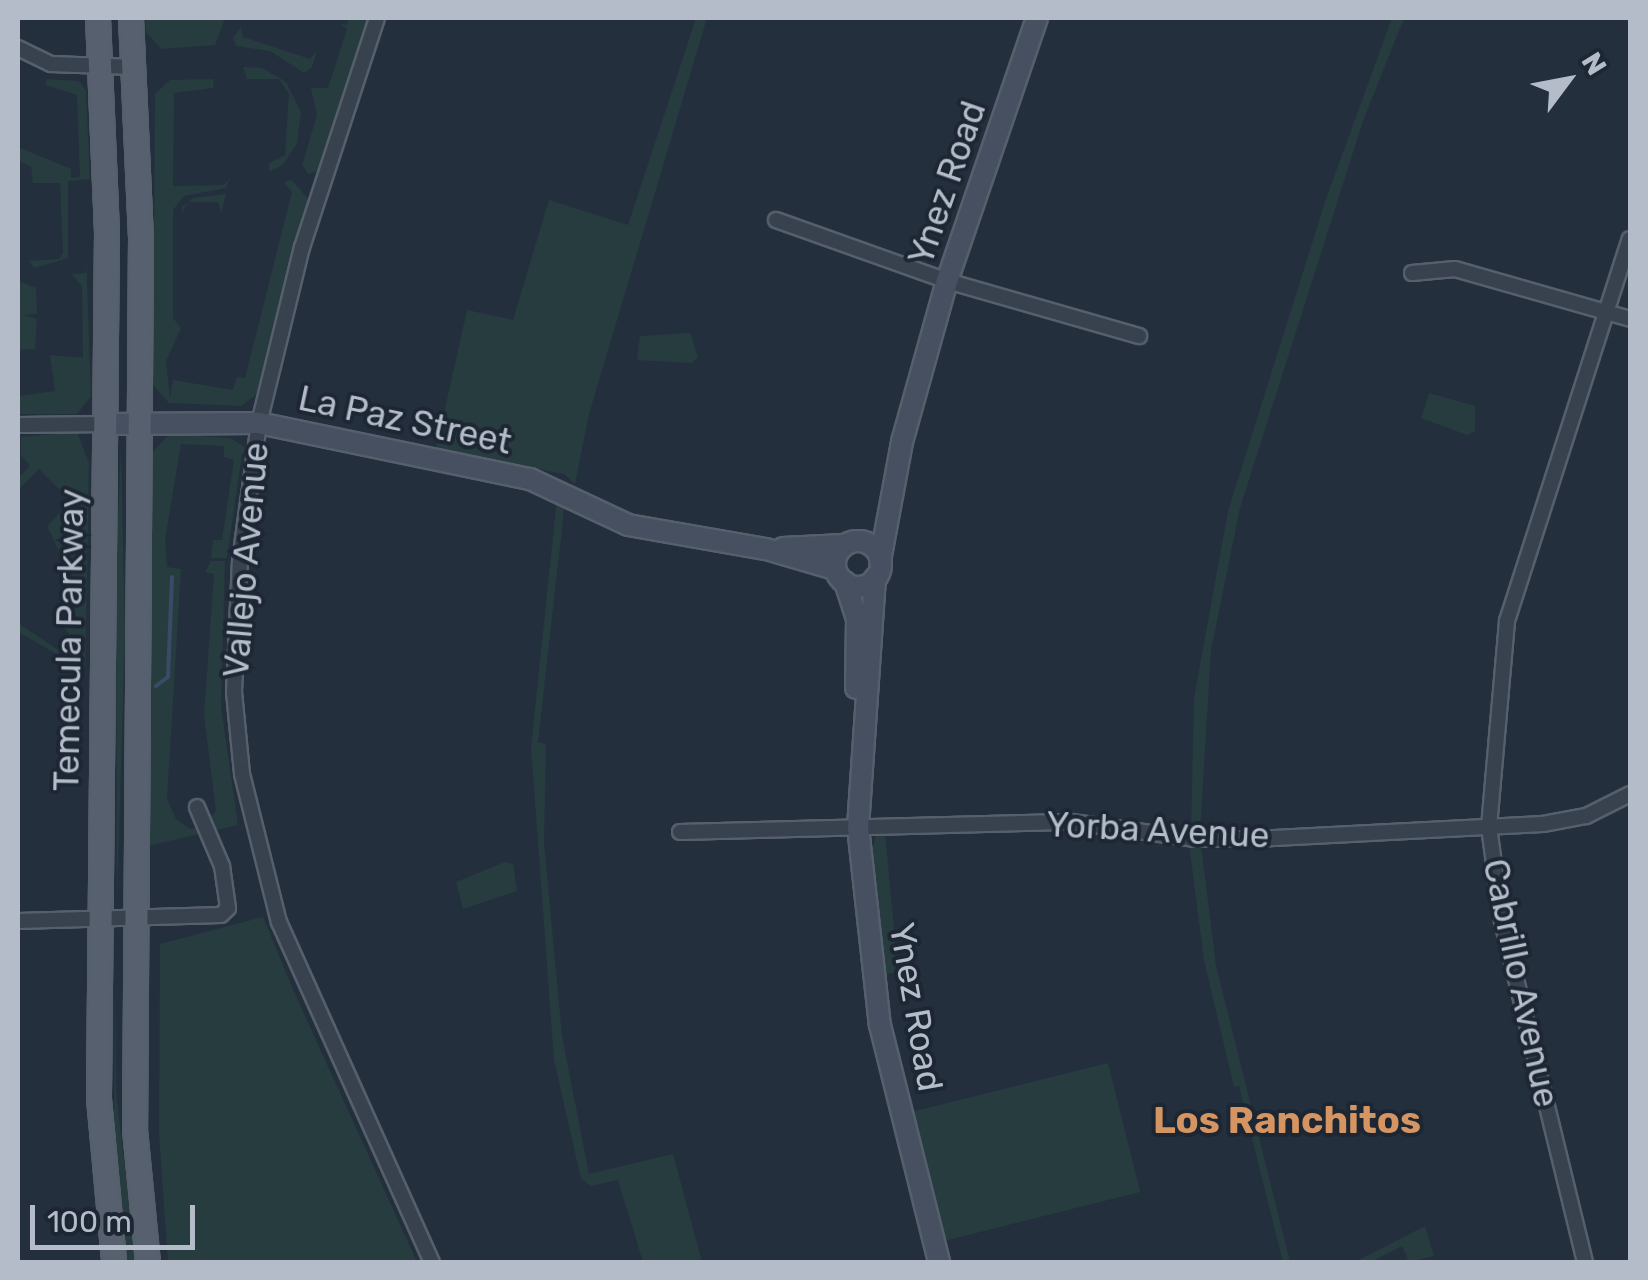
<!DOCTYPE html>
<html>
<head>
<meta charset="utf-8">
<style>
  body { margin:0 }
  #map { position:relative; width:1648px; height:1280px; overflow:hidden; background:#242f3e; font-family:Rubik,sans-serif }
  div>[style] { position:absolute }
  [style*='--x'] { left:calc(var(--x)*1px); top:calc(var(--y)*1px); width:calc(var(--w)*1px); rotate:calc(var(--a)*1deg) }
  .green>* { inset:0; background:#263c3f; transform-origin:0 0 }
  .stream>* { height:4px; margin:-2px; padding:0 2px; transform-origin:2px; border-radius:2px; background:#394c67 }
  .roads { filter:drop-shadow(2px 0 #565f6c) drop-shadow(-2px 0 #565f6c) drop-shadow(0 2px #565f6c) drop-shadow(0 -2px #565f6c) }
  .street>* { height:14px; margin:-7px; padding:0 7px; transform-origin:7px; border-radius:7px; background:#38414e }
  .secondary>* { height:20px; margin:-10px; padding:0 10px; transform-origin:10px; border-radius:10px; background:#465061 }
  .secondary>.ring { margin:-10px; padding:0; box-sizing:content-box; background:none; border:20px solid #465061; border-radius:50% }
  .primary>* { height:22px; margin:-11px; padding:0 11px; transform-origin:11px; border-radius:11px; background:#56606e }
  span { translate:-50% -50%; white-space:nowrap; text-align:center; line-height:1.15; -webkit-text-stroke:8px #1d2633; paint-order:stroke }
  .street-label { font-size:35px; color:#b4bcc9 }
  .neighbourhood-label { font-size:38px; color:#d59563; font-weight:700 }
  .frame { position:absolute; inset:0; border:20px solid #b4bcc9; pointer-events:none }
  .north { position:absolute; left:1518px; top:30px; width:100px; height:100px; -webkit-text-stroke:8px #1d2633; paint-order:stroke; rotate:58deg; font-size:28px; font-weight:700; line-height:40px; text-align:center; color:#b4bcc9 }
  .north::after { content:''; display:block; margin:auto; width:35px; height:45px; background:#b4bcc9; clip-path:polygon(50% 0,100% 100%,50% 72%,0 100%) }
  .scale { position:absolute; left:30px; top:1205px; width:165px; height:45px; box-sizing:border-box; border:5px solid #b4bcc9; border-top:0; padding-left:12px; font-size:30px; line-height:35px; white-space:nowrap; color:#b4bcc9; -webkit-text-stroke:8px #1d2633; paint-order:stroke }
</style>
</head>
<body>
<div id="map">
  <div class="green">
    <i style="clip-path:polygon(145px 18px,225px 18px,215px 45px,161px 49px,146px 32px)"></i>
    <i style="clip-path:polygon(349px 18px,367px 18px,319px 171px,308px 174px,302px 165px,317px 115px,311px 88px,328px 88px,347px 29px,339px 23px,347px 25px)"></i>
    <i style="clip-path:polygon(696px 18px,707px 18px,589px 414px,575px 484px,564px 474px,436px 449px,467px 310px,513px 320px,549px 200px,628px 225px)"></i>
    <i style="clip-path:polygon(1392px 18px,1404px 18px,1363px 121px,1240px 508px,1211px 650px,1200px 833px,1191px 832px,1194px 698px,1228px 511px,1326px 199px)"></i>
    <i style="clip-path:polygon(241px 27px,243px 37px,310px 59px,317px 51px,312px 67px,304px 73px,270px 51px,237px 46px,233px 38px)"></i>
    <i style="clip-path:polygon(243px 67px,262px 68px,286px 82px,301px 112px,297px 143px,283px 165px,269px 172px,269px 163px,285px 155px,289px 94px,279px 79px,247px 79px)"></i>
    <i style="clip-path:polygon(47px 79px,79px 81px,86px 91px,90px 179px,68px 181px,68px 258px,34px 268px,29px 261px,59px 259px,63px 253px,60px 183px,33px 183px,31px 167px,18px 160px,18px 147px,71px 169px,71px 178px,80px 177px,77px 95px,45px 85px)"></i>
    <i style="clip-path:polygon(214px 79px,213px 88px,174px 93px,173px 186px,223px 185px,230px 179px,226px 188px,184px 196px,173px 210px,173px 318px,181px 328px,166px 361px,170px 398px,173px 380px,233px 390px,237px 377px,245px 378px,292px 192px,284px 182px,292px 180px,310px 201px,261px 391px,241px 406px,169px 403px,153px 385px,155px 94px,170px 80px)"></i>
    <i style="clip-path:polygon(226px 194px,221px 213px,218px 202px,188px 202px,182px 213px,179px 291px,182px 207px,193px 198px)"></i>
    <i style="clip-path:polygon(86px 254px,91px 396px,77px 414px,18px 414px,18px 396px,55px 391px,50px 355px,83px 358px,82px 286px,71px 274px,86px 273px)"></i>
    <i style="clip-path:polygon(18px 281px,36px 288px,37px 314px,24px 315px,37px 319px,35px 349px,18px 350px)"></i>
    <i style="clip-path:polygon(690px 333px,698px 357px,692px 363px,637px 360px,640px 336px)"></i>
    <i style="clip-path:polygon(1429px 393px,1475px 406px,1475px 431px,1467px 435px,1421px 418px)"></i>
    <i style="clip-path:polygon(77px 432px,89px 463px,85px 670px,18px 632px,18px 623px,57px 649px,69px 633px,63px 627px,71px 626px,72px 596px,63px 590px,72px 588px,72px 558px,62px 558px,47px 526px,71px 501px,39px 469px,18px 490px,18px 479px,30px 466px,21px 455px,21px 437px)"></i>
    <i style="clip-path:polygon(169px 434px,230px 438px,249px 449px,242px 454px,227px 558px,211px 558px,213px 540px,222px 540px,234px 460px,224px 457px,224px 446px,181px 444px,165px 540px,167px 567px,181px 569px,167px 799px,176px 819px,190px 829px,202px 827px,216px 811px,204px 715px,214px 574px,205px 572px,211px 561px,225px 561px,221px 706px,238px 825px,147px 846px,151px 454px)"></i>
    <i style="clip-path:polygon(121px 450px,125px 633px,117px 901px,116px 566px)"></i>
    <i style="clip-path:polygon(557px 498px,565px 502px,538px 742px,546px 744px,544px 842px,562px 1036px,589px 1174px,673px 1154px,702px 1262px,643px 1262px,618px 1180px,591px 1186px,581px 1179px,554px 1060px,531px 747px)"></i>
    <i style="clip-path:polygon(885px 833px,898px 972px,885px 974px,870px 861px,876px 835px)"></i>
    <i style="clip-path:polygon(1189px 844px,1201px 845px,1216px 966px,1290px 1262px,1283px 1262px,1239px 1086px,1234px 1087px,1204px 960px)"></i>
    <i style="clip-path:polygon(505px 862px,513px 864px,517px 891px,463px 909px,456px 882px)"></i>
    <i style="clip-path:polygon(263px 917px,295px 994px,417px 1262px,168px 1262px,159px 1133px,160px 944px)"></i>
    <i style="clip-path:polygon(115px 949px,116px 1093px,136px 1262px,127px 1262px,123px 1241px,114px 1146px)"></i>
    <i style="left:1108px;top:1063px;width:133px;height:204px;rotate:76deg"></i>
    <i style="clip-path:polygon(1425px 1226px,1434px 1256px,1409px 1262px,1402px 1246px,1370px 1262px,1355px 1262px)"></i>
  </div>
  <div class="stream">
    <i style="--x:156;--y:686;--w:15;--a:-37"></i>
    <i style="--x:168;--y:677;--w:100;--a:-87.7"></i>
  </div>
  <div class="roads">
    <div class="street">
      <i style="--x:377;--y:18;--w:241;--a:108.1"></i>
      <i style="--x:302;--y:247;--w:181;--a:103.7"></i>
      <i style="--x:259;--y:423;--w:138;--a:97.9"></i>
      <i style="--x:240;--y:560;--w:132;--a:92.6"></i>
      <i style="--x:234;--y:692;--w:82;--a:84.4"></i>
      <i style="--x:242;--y:774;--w:153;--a:76"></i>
      <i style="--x:279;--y:922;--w:373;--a:65.8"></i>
      <i style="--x:18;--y:48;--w:37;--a:26"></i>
      <i style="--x:51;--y:64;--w:83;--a:2.1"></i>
      <i style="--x:776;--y:220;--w:182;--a:19.6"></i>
      <i style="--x:947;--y:281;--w:200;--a:16"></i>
      <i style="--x:1412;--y:273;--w:43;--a:-5.3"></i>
      <i style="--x:1455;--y:269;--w:182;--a:15.9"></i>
      <i style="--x:18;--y:425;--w:89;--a:-0.6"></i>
      <i style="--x:680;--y:832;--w:392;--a:-1.5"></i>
      <i style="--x:1072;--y:822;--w:124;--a:7.9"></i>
      <i style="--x:1195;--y:839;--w:60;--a:0"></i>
      <i style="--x:1255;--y:839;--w:288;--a:-3"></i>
      <i style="--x:1543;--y:824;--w:44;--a:-10.5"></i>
      <i style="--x:1586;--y:816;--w:49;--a:-26.6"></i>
      <i style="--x:18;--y:921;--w:203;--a:-1.7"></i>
      <i style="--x:221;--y:915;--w:10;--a:-45"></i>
      <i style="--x:228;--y:908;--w:42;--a:-98.1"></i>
      <i style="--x:222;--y:866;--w:64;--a:-113"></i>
      <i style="--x:1585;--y:1262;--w:350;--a:-103.7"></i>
      <i style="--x:1502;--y:922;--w:96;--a:-97.8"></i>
      <i style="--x:1489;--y:827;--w:207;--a:-85"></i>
      <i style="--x:1507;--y:621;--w:401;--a:-72.2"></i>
    </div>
    <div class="secondary">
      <i style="--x:107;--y:424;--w:152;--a:-0.4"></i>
      <i style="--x:259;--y:423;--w:277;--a:11.7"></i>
      <i style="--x:530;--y:479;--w:108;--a:25.1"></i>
      <i style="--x:628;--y:525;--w:140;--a:9.9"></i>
      <i style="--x:766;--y:549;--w:72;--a:16.2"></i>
      <i class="ring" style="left:835px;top:541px;width:26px;height:26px"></i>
      <i style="--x:783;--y:548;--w:60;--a:-2.9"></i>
      <i style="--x:880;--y:561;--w:121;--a:-79.5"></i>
      <i style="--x:902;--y:442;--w:167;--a:-74.4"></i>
      <i style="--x:947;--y:281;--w:278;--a:-71.1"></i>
      <i style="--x:875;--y:578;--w:250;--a:93.9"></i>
      <i style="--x:858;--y:827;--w:199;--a:83.7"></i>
      <i style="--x:880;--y:1025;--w:244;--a:76"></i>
      <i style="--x:845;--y:582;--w:39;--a:72"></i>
      <i style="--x:857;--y:619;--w:69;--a:90.8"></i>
    </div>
    <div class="primary">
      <i style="--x:98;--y:18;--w:214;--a:87.6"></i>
      <i style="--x:107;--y:232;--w:867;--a:90.53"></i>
      <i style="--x:99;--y:1099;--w:164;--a:84.7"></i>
      <i style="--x:131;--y:18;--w:218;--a:87.4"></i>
      <i style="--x:141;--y:236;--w:894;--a:90.38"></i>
      <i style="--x:135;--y:1130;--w:133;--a:84.4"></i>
    </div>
  </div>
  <div class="street-label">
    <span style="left:947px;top:183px;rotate:-71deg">Ynez Road</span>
    <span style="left:405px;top:420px;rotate:12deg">La Paz Street</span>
    <span style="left:246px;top:560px;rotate:-85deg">Vallejo Avenue</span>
    <span style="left:69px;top:640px;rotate:-89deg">Temecula Parkway</span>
    <span style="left:1158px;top:830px;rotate:3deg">Yorba Avenue</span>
    <span style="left:1521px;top:983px;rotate:78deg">Cabrillo Avenue</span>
    <span style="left:916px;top:1007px;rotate:80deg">Ynez Road</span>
  </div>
  <div class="neighbourhood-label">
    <span style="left:1287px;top:1121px">Los Ranchitos</span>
  </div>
  <div class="frame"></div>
  <div class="north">N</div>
  <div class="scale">100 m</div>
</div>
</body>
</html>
